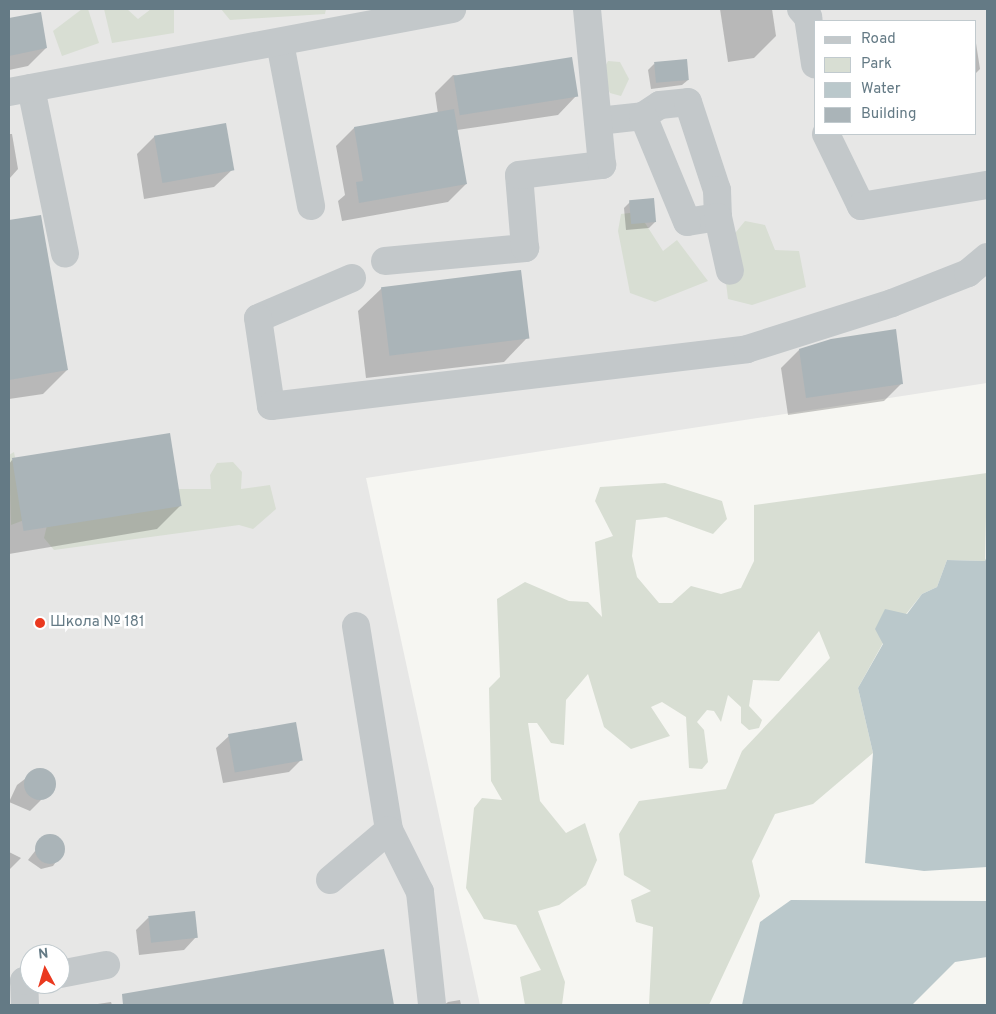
<!DOCTYPE html>
<html>
<head>
<meta charset="utf-8">
<style>
  body { margin:0 }
  #map { position:relative; width:996px; height:1014px; overflow:hidden; background:#f6f6f2; font-family:Overpass,sans-serif }
  div>[style] { position:absolute }
  [style*='--x'] { left:calc(var(--x)*1px); top:calc(var(--y)*1px); width:calc(var(--w)*1px); rotate:calc(var(--a)*1deg) }
  .built>* { inset:0; background:#e7e7e6 }
  .green>* { inset:0; background:#d8ded3 }
  .water>* { inset:0; background:#bac8cb }
  .shadow>* { inset:0; background:#0003 }
  .building>* { inset:0; background:#aab4b8; transform-origin:0 0 }
  .round { border-radius:50% }
  .minor>* { height:28px; margin:-14px; padding:0 14px; transform-origin:14px; border-radius:14px; background:#c3c8ca }
  .dots>* { width:14px; height:14px; translate:-50% -50%; box-sizing:border-box; border:2px solid #fff; border-radius:50% }
  span { translate:-50% -50%; white-space:nowrap; text-align:center; line-height:1.15; -webkit-text-stroke:5px #fff; paint-order:stroke }
  .poi-label { font-size:15px; color:#647a85 }
  .left { translate:0 -50%; text-align:left }
  .frame { position:absolute; inset:0; border:10px solid #647a85; pointer-events:none }
  .legend { position:absolute; left:814px; top:20px; width:162px; height:115px; box-sizing:border-box; background:#fff; border:1px solid #c1cace; margin:0; padding:6px 9px; list-style:none; font-size:15px; color:#647a85 }
  .legend li { display:flex; align-items:center; gap:10px; height:25px }
  .legend b { width:25px; border:1px solid #c1cace }
  .north { position:absolute; left:20px; top:944px; width:50px; height:50px; box-sizing:border-box; background:#fff; border:1px solid #c1cace; border-radius:50%; rotate:354deg; font-size:14px; font-weight:700; line-height:20px; text-align:center; color:#647a85 }
  .north::after { content:''; display:block; margin:auto; width:18px; height:22px; background:#ea391f; clip-path:polygon(50% 0,100% 100%,50% 72%,0 100%) }
</style>
</head>
<body>
<div id="map">
  <div class="built">
    <i style="clip-path:polygon(evenodd,9px 9px,987px 9px,987px 383px,366px 478px,480px 1005px,9px 1005px,9px 9px,815px 21px,975px 21px,975px 134px,815px 134px,815px 21px,9px 9px,30px 954px,60px 954px,60px 984px,30px 984px,30px 954px)"></i>
  </div>
  <div class="green">
    <i style="clip-path:polygon(82px 9px,88px 9px,99px 43px,62px 56px,53px 31px)"></i>
    <i style="clip-path:polygon(104px 9px,127px 9px,138px 19px,151px 9px,174px 10px,174px 33px,112px 43px)"></i>
    <i style="clip-path:polygon(221px 9px,326px 9px,325px 14px,230px 20px)"></i>
    <i style="clip-path:polygon(608px 61px,620px 62px,629px 79px,621px 96px,610px 93px,601px 74px)"></i>
    <i style="clip-path:polygon(638px 212px,663px 251px,677px 240px,708px 281px,655px 302px,630px 293px,618px 231px,621px 214px)"></i>
    <i style="clip-path:polygon(745px 221px,765px 225px,775px 250px,799px 251px,806px 287px,752px 305px,728px 299px,722px 249px)"></i>
    <i style="clip-path:polygon(14px 452px,27px 519px,11px 525px,9px 455px)"></i>
    <i style="clip-path:polygon(233px 462px,242px 472px,241px 489px,270px 485px,276px 509px,253px 529px,239px 525px,54px 550px,44px 538px,50px 512px,164px 489px,211px 489px,210px 475px,217px 463px)"></i>
    <i style="clip-path:polygon(987px 473px,985px 561px,947px 560px,937px 587px,922px 594px,883px 643px,858px 688px,873px 753px,813px 804px,775px 814px,752px 861px,760px 896px,709px 1005px,649px 1005px,653px 927px,636px 922px,631px 900px,651px 891px,624px 875px,619px 834px,639px 801px,726px 789px,742px 751px,830px 658px,819px 631px,779px 681px,753px 680px,749px 706px,762px 720px,759px 728px,749px 730px,741px 723px,741px 707px,728px 695px,721px 722px,714px 711px,707px 710px,697px 722px,704px 730px,708px 762px,702px 769px,689px 768px,686px 717px,662px 702px,651px 707px,670px 736px,631px 749px,604px 727px,588px 674px,566px 700px,564px 745px,551px 743px,537px 723px,528px 723px,540px 801px,566px 833px,585px 823px,597px 860px,586px 885px,559px 905px,538px 911px,565px 982px,562px 1005px,525px 1005px,520px 977px,541px 970px,516px 925px,484px 919px,466px 888px,474px 808px,482px 798px,502px 800px,491px 781px,489px 688px,500px 677px,497px 599px,525px 582px,569px 601px,588px 602px,602px 617px,595px 542px,613px 536px,595px 501px,600px 487px,665px 483px,722px 501px,727px 519px,713px 534px,666px 517px,636px 520px,632px 556px,637px 577px,659px 603px,672px 603px,691px 586px,721px 594px,741px 588px,754px 561px,754px 505px)"></i>
  </div>
  <div class="water">
    <i style="clip-path:polygon(987px 556px,987px 867px,924px 871px,865px 863px,873px 753px,858px 688px,883px 644px,875px 629px,885px 609px,907px 614px,922px 594px,937px 587px,947px 560px,985px 561px)"></i>
    <i style="clip-path:polygon(791px 900px,987px 901px,987px 957px,955px 962px,912px 1005px,742px 1005px,760px 922px)"></i>
  </div>
  <div class="shadow">
    <i style="clip-path:polygon(720px 9px,772px 9px,776px 36px,754px 58px,728px 62px)"></i>
    <i style="clip-path:polygon(40px 14px,46px 48px,28px 66px,9px 70px,9px 19px)"></i>
    <i style="clip-path:polygon(975px 37px,980px 69px,975px 74px)"></i>
    <i style="clip-path:polygon(654px 64px,688px 80px,682px 85px,651px 89px,648px 70px)"></i>
    <i style="clip-path:polygon(453px 75px,576px 96px,558px 115px,457px 130px,466px 184px,448px 202px,342px 221px,338px 201px,345px 195px,336px 146px,354px 128px,438px 114px,435px 93px)"></i>
    <i style="clip-path:polygon(9px 134px,12px 134px,18px 169px,9px 179px)"></i>
    <i style="clip-path:polygon(155px 136px,233px 169px,214px 187px,144px 199px,137px 154px)"></i>
    <i style="clip-path:polygon(630px 202px,655px 222px,649px 228px,626px 230px,624px 208px)"></i>
    <i style="clip-path:polygon(40px 217px,67px 370px,43px 394px,9px 399px,9px 222px)"></i>
    <i style="clip-path:polygon(382px 288px,527px 338px,504px 362px,366px 378px,358px 311px)"></i>
    <i style="clip-path:polygon(799px 350px,902px 383px,884px 401px,788px 415px,781px 368px)"></i>
    <i style="clip-path:polygon(12px 460px,181px 505px,157px 529px,9px 554px,9px 464px)"></i>
    <i style="clip-path:polygon(229px 736px,301px 760px,289px 772px,223px 783px,216px 748px)"></i>
    <i style="clip-path:polygon(38px 769px,51px 774px,54px 787px,30px 811px,9px 802px,17px 785px)"></i>
    <i style="clip-path:polygon(47px 836px,60px 840px,63px 852px,53px 866px,41px 869px,28px 860px)"></i>
    <i style="clip-path:polygon(9px 852px,21px 858px,9px 870px)"></i>
    <i style="clip-path:polygon(148px 918px,196px 937px,184px 950px,139px 955px,136px 930px)"></i>
    <i style="clip-path:polygon(383px 950px,392px 1005px,140px 1005px,156px 990px)"></i>
    <i style="clip-path:polygon(460px 1000px,461px 1005px,444px 1005px,448px 1002px)"></i>
    <i style="clip-path:polygon(111px 1002px,112px 1005px,91px 1005px)"></i>
  </div>
  <div class="building">
    <i style="clip-path:polygon(41px 12px,47px 48px,9px 56px,9px 18px)"></i>
    <i style="left:572px;top:57px;width:40px;height:120px;rotate:81deg"></i>
    <i style="left:687px;top:59px;width:21px;height:33px;rotate:85deg"></i>
    <i style="clip-path:polygon(454px 109px,467px 184px,359px 203px,356px 182px,363px 181px,354px 127px)"></i>
    <i style="left:226px;top:123px;width:48px;height:73px;rotate:80deg"></i>
    <i style="left:654px;top:198px;width:24px;height:25px;rotate:85deg"></i>
    <i style="clip-path:polygon(41px 215px,68px 370px,9px 380px,9px 220px)"></i>
    <i style="left:521px;top:270px;width:69px;height:141px;rotate:83deg"></i>
    <i style="clip-path:polygon(896px 329px,903px 384px,806px 398px,799px 349px,831px 339px)"></i>
    <i style="left:170px;top:433px;width:74px;height:160px;rotate:81deg"></i>
    <i style="left:296px;top:722px;width:39px;height:69px;rotate:80deg"></i>
    <i class="round" style="left:24px;top:768px;width:32px;height:32px"></i>
    <i class="round" style="left:35px;top:834px;width:30px;height:30px"></i>
    <i style="left:195px;top:911px;width:27px;height:47px;rotate:84deg"></i>
    <i style="clip-path:polygon(384px 949px,394px 1005px,123px 1005px,122px 994px)"></i>
  </div>
  <div class="minor">
    <i style="--x:801;--y:9;--w:11;--a:49"></i>
    <i style="--x:808;--y:17;--w:48;--a:81.5"></i>
    <i style="--x:280;--y:43;--w:166;--a:79.2"></i>
    <i style="--x:31;--y:88;--w:169;--a:78.4"></i>
    <i style="--x:9;--y:92;--w:451;--a:-10.6"></i>
    <i style="--x:598;--y:121;--w:45;--a:-6.3"></i>
    <i style="--x:643;--y:116;--w:20;--a:-33"></i>
    <i style="--x:660;--y:105;--w:28;--a:-6"></i>
    <i style="--x:688;--y:102;--w:93;--a:71.8"></i>
    <i style="--x:717;--y:190;--w:27;--a:88"></i>
    <i style="--x:718;--y:217;--w:31;--a:171"></i>
    <i style="--x:687;--y:222;--w:115;--a:-112.5"></i>
    <i style="--x:826;--y:134;--w:80;--a:64.1"></i>
    <i style="--x:861;--y:206;--w:128;--a:-9.5"></i>
    <i style="--x:718;--y:217;--w:55;--a:77.5"></i>
    <i style="--x:385;--y:261;--w:141;--a:-5.3"></i>
    <i style="--x:525;--y:248;--w:73;--a:-94.7"></i>
    <i style="--x:519;--y:175;--w:84;--a:-6.9"></i>
    <i style="--x:602;--y:165;--w:157;--a:-95.5"></i>
    <i style="--x:352;--y:278;--w:102;--a:156.9"></i>
    <i style="--x:258;--y:318;--w:89;--a:81.6"></i>
    <i style="--x:271;--y:406;--w:479;--a:-6.8"></i>
    <i style="--x:747;--y:349;--w:152;--a:-17.6"></i>
    <i style="--x:892;--y:303;--w:82;--a:-21.5"></i>
    <i style="--x:968;--y:273;--w:25;--a:-40"></i>
    <i style="--x:356;--y:626;--w:207;--a:80.8"></i>
    <i style="--x:389;--y:830;--w:69;--a:63.4"></i>
    <i style="--x:420;--y:892;--w:114;--a:83.9"></i>
    <i style="--x:330;--y:880;--w:77;--a:-40.3"></i>
    <i style="--x:60;--y:974;--w:47;--a:-11.1"></i>
    <i style="--x:25;--y:1005;--w:24;--a:-92"></i>
    <i style="--x:24;--y:981;--w:6;--a:-18"></i>
  </div>
  <div class="dots">
    <i style="left:40px;top:623px;background:#ea391f"></i>
  </div>
  <div class="poi-label">
    <span class="left" style="left:50px;top:623px">Школа № 181</span>
  </div>
  <div class="frame"></div>
  <ul class="legend">
  <li><b style="height:6px;background:#c3c8ca"></b>Road</li>
  <li><b style="height:14px;background:#d8ded3"></b>Park</li>
  <li><b style="height:14px;background:#bac8cb"></b>Water</li>
  <li><b style="height:14px;background:#aab4b8"></b>Building</li>
  </ul>
  <div class="north">N</div>
</div>
</body>
</html>
